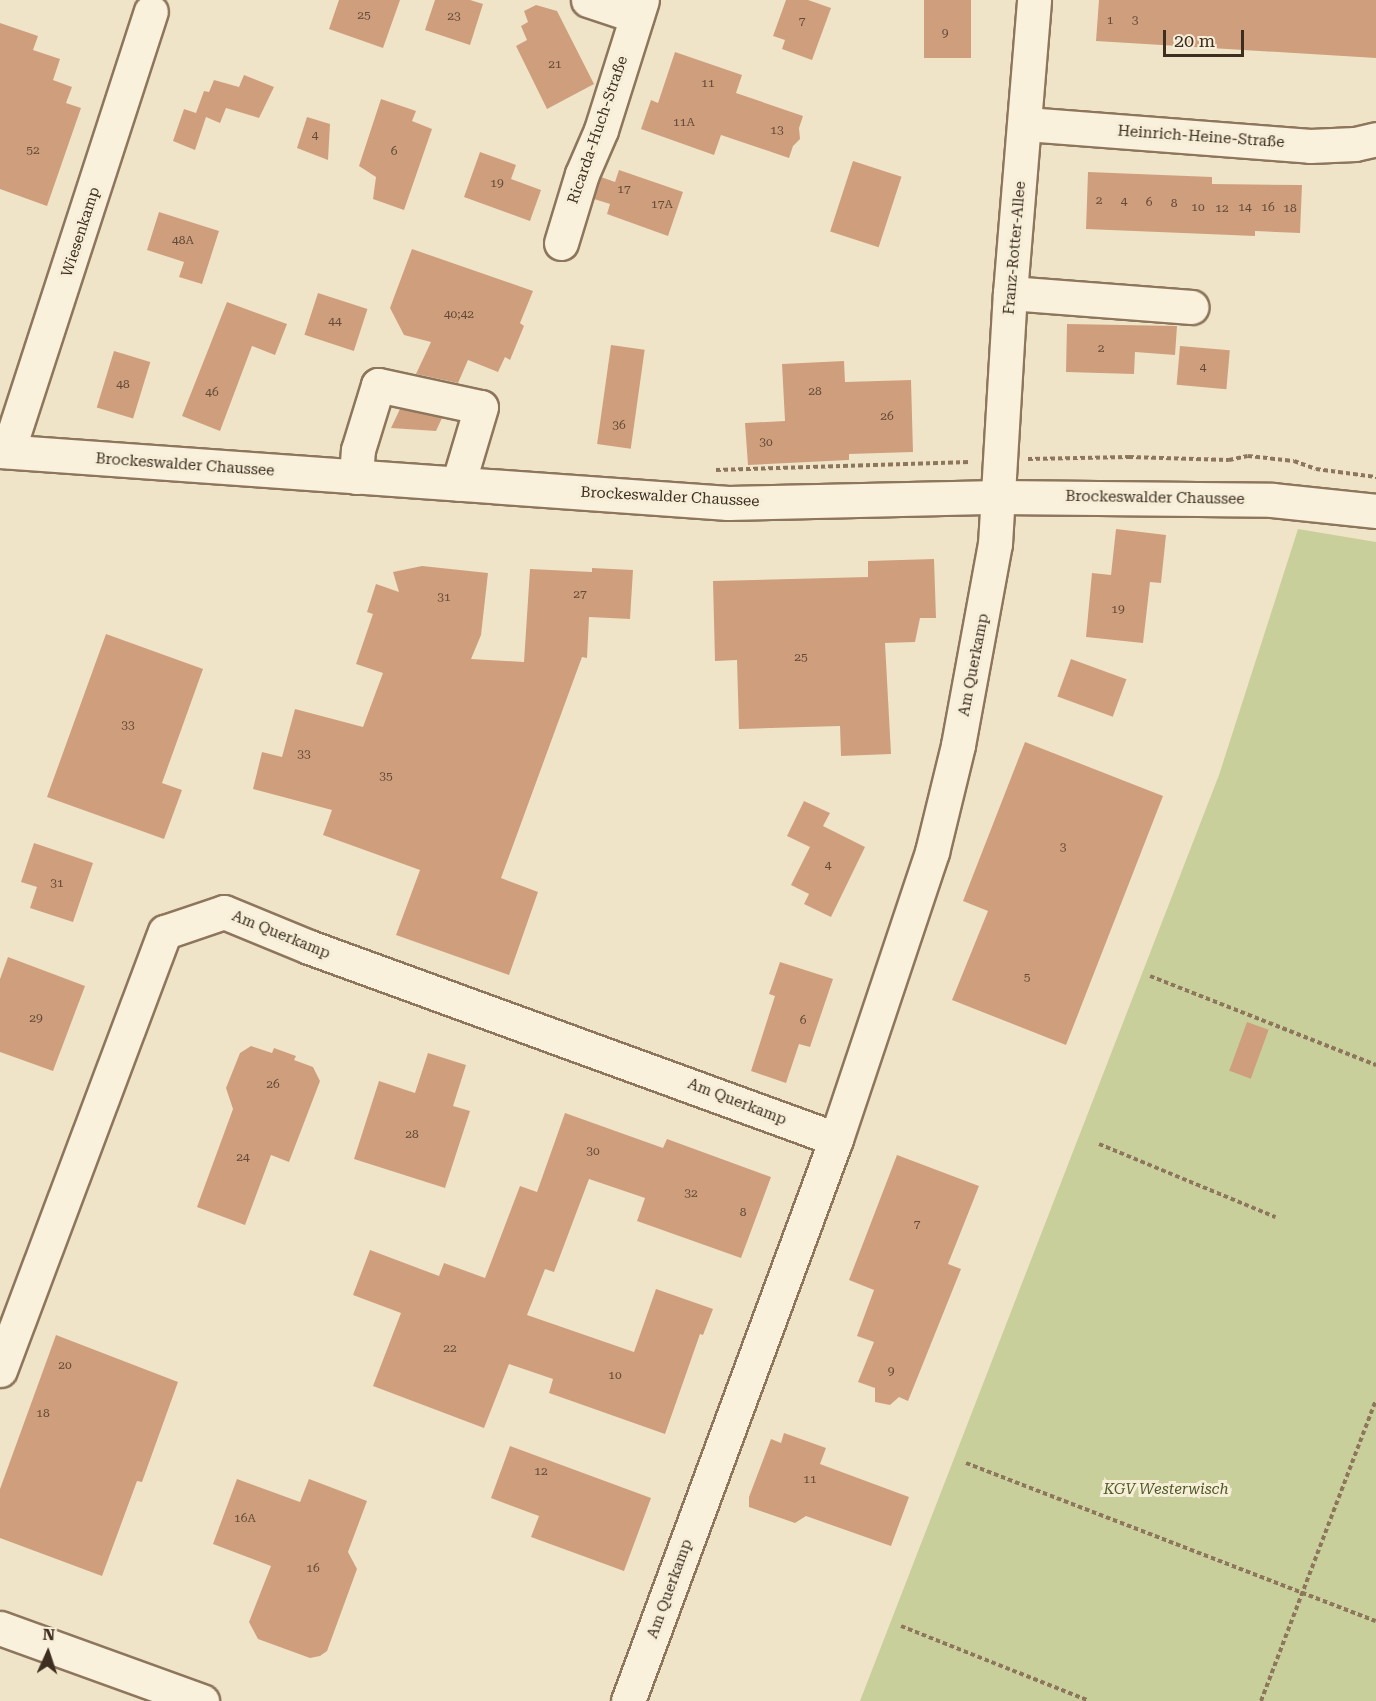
<!DOCTYPE html>
<html>
<head>
<meta charset="utf-8">
<style>
  body { margin:0 }
  #map { position:relative; width:1376px; height:1701px; overflow:hidden; background:#f0e4c8; font-family:"Roboto Serif",serif }
  div>[style] { position:absolute }
  [style*='--x'] { left:calc(var(--x)*1px); top:calc(var(--y)*1px); width:calc(var(--w)*1px); rotate:calc(var(--a)*1deg) }
  .green>* { inset:0; background:#c9cf9b }
  .building>* { inset:0; background:#cf9f7d; transform-origin:0 0 }
  .path>* { height:4px; margin-top:-2px; transform-origin:0; background:repeating-linear-gradient(90deg,#8d765c 0 4.5px,transparent 0 7.5px) }
  .roads { filter:drop-shadow(2px 0 #8d765c) drop-shadow(-2px 0 #8d765c) drop-shadow(0 2px #8d765c) drop-shadow(0 -2px #8d765c) }
  .minor>* { height:33px; margin:-16.5px; padding:0 16.5px; transform-origin:16.5px; border-radius:16.5px; background:#faf1dc }
  span { translate:-50% -50%; white-space:nowrap; text-align:center; line-height:1.15; -webkit-text-stroke:6px #f7eed8; paint-order:stroke }
  .number-label { font-size:12px; color:#624a37 }
  .number-label span { -webkit-text-stroke-width:0 }
  .street-label { font-size:15px; color:#3d2e20 }
  .park-label { font-size:15px; color:#4d5a26; font-style:italic }
  .north { position:absolute; left:18px; top:1623px; width:60px; height:60px; -webkit-text-stroke:4px #f7eed8; paint-order:stroke; rotate:3deg; font-size:16px; font-weight:700; line-height:24px; text-align:center; color:#3d2e20 }
  .north::after { content:''; display:block; margin:auto; width:21px; height:27px; background:#3d2e20; clip-path:polygon(50% 0,100% 100%,50% 72%,0 100%) }
  .scale { position:absolute; left:1163px; top:30px; width:81px; height:27px; box-sizing:border-box; border:3px solid #3d2e20; border-top:0; padding-left:8px; font-size:18px; line-height:21px; white-space:nowrap; color:#3d2e20; -webkit-text-stroke:4px #f7eed8; paint-order:stroke }
</style>
</head>
<body>
<div id="map">
  <div class="green">
    <i style="clip-path:polygon(1298px 529px,1376px 542px,1376px 1701px,860px 1701px,1219px 775px)"></i>
  </div>
  <div class="building">
    <i style="clip-path:polygon(339px 0,400px 0,383px 48px,329px 29px)"></i>
    <i style="clip-path:polygon(435px 0,470px 0,483px 4px,470px 45px,425px 30px)"></i>
    <i style="clip-path:polygon(786px 0,808px 0,831px 8px,812px 60px,782px 49px,785px 40px,773px 36px)"></i>
    <i style="left:924px;top:0;width:47px;height:58px"></i>
    <i style="clip-path:polygon(1099px 0,1376px 0,1376px 58px,1096px 41px)"></i>
    <i style="clip-path:polygon(536px 5px,557px 11px,594px 84px,547px 109px,516px 46px,527px 40px,521px 26px,528px 22px,524px 11px)"></i>
    <i style="clip-path:polygon(0 23px,38px 36px,33px 50px,60px 59px,53px 80px,72px 87px,66px 103px,81px 108px,47px 206px,0 189px)"></i>
    <i style="clip-path:polygon(675px 52px,742px 75px,736px 93px,803px 116px,799px 128px,800px 139px,793px 146px,789px 158px,721px 135px,714px 155px,641px 129px,651px 100px,658px 103px)"></i>
    <i style="clip-path:polygon(244px 75px,274px 87px,259px 118px,226px 108px,220px 123px,206px 117px,195px 150px,173px 141px,184px 109px,196px 113px,204px 91px,209px 92px,214px 80px,239px 87px)"></i>
    <i style="clip-path:polygon(381px 99px,416px 111px,412px 121px,432px 129px,404px 210px,373px 199px,376px 177px,359px 166px)"></i>
    <i style="clip-path:polygon(307px 117px,330px 124px,328px 160px,297px 148px)"></i>
    <i style="clip-path:polygon(480px 152px,516px 165px,511px 179px,541px 190px,530px 221px,464px 197px)"></i>
    <i style="left:853px;top:161px;width:51px;height:74px;rotate:18deg"></i>
    <i style="clip-path:polygon(619px 170px,683px 192px,668px 236px,607px 214px,610px 204px,594px 199px,601px 177px,615px 182px)"></i>
    <i style="clip-path:polygon(1088px 172px,1212px 177px,1212px 184px,1302px 185px,1300px 233px,1255px 231px,1255px 236px,1086px 229px)"></i>
    <i style="clip-path:polygon(159px 212px,219px 231px,202px 284px,179px 277px,184px 262px,147px 250px)"></i>
    <i style="clip-path:polygon(412px 249px,533px 291px,520px 323px,524px 326px,510px 360px,505px 357px,498px 372px,468px 360px,458px 383px,416px 374px,431px 342px,404px 335px,390px 308px)"></i>
    <i style="left:318px;top:293px;width:52px;height:44px;rotate:18deg"></i>
    <i style="clip-path:polygon(227px 302px,287px 324px,275px 355px,252px 346px,220px 431px,182px 416px)"></i>
    <i style="clip-path:polygon(1067px 324px,1177px 326px,1175px 355px,1135px 352px,1134px 374px,1066px 372px)"></i>
    <i style="left:611px;top:345px;width:34px;height:100px;rotate:8deg"></i>
    <i style="left:1180px;top:346px;width:50px;height:39px;rotate:5deg"></i>
    <i style="left:114px;top:351px;width:38px;height:59px;rotate:17deg"></i>
    <i style="clip-path:polygon(844px 361px,845px 382px,911px 380px,913px 452px,849px 454px,849px 460px,748px 465px,745px 423px,785px 421px,782px 364px)"></i>
    <i style="clip-path:polygon(400px 409px,442px 418px,436px 431px,391px 428px)"></i>
    <i style="clip-path:polygon(1116px 529px,1166px 535px,1161px 583px,1150px 582px,1143px 643px,1086px 637px,1092px 573px,1111px 575px)"></i>
    <i style="clip-path:polygon(934px 559px,936px 618px,920px 618px,915px 642px,885px 643px,891px 754px,841px 756px,840px 726px,739px 729px,737px 660px,715px 661px,713px 581px,868px 577px,868px 561px)"></i>
    <i style="clip-path:polygon(422px 566px,488px 573px,481px 635px,471px 659px,524px 662px,530px 569px,592px 572px,592px 568px,633px 570px,630px 619px,589px 617px,587px 658px,582px 657px,501px 878px,538px 892px,509px 975px,396px 935px,420px 870px,323px 835px,332px 810px,253px 789px,262px 752px,282px 757px,295px 709px,363px 727px,383px 673px,356px 664px,373px 614px,367px 612px,376px 584px,399px 592px,393px 572px)"></i>
    <i style="clip-path:polygon(106px 634px,203px 669px,162px 783px,182px 790px,164px 839px,47px 797px)"></i>
    <i style="left:1071px;top:659px;width:59px;height:40px;rotate:20deg"></i>
    <i style="clip-path:polygon(1025px 742px,1163px 796px,1066px 1045px,952px 1000px,988px 911px,963px 901px)"></i>
    <i style="clip-path:polygon(804px 801px,830px 813px,823px 826px,865px 847px,831px 917px,804px 904px,809px 894px,791px 885px,810px 847px,787px 836px)"></i>
    <i style="clip-path:polygon(34px 843px,93px 863px,73px 922px,30px 908px,37px 887px,21px 882px)"></i>
    <i style="clip-path:polygon(8px 957px,85px 986px,53px 1071px,0 1052px,0 979px)"></i>
    <i style="clip-path:polygon(780px 962px,833px 979px,810px 1047px,799px 1044px,786px 1083px,751px 1071px,775px 996px,769px 994px)"></i>
    <i style="left:1247px;top:1022px;width:23px;height:52px;rotate:20deg"></i>
    <i style="clip-path:polygon(251px 1046px,272px 1053px,274px 1048px,296px 1056px,294px 1060px,313px 1067px,320px 1081px,289px 1162px,271px 1155px,245px 1225px,197px 1207px,233px 1109px,226px 1088px,240px 1053px)"></i>
    <i style="clip-path:polygon(428px 1053px,466px 1065px,453px 1106px,470px 1111px,445px 1188px,354px 1159px,379px 1081px,415px 1093px)"></i>
    <i style="clip-path:polygon(565px 1113px,663px 1148px,667px 1139px,771px 1177px,741px 1258px,637px 1221px,645px 1198px,589px 1179px,554px 1272px,545px 1269px,527px 1315px,634px 1352px,656px 1289px,713px 1309px,703px 1335px,700px 1334px,665px 1434px,549px 1393px,553px 1379px,509px 1364px,484px 1428px,373px 1386px,401px 1313px,353px 1295px,370px 1250px,439px 1276px,444px 1263px,485px 1278px,520px 1186px,537px 1192px)"></i>
    <i style="clip-path:polygon(897px 1155px,979px 1186px,948px 1264px,961px 1269px,908px 1401px,899px 1397px,890px 1405px,875px 1402px,875px 1388px,858px 1382px,874px 1342px,857px 1336px,874px 1290px,849px 1280px)"></i>
    <i style="clip-path:polygon(56px 1335px,178px 1382px,142px 1482px,137px 1481px,102px 1576px,0 1538px,0 1489px)"></i>
    <i style="clip-path:polygon(784px 1433px,826px 1448px,820px 1464px,909px 1497px,891px 1546px,806px 1516px,795px 1523px,749px 1507px,749px 1497px,771px 1439px,781px 1443px)"></i>
    <i style="clip-path:polygon(510px 1446px,651px 1498px,624px 1571px,531px 1537px,539px 1516px,491px 1498px)"></i>
    <i style="clip-path:polygon(237px 1479px,300px 1502px,309px 1479px,367px 1501px,348px 1552px,357px 1569px,327px 1651px,320px 1656px,310px 1658px,258px 1639px,249px 1622px,271px 1566px,213px 1544px)"></i>
  </div>
  <div class="path">
    <i style="--x:1028;--y:459;--w:101;--a:-1.1"></i>
    <i style="--x:1129;--y:457;--w:100;--a:1.7"></i>
    <i style="--x:1229;--y:460;--w:19;--a:-12"></i>
    <i style="--x:1248;--y:456;--w:46;--a:6.2"></i>
    <i style="--x:1294;--y:461;--w:23;--a:20"></i>
    <i style="--x:1316;--y:469;--w:61;--a:7.6"></i>
    <i style="--x:716;--y:470;--w:254;--a:-1.8"></i>
    <i style="--x:1150;--y:976;--w:243;--a:21.5"></i>
    <i style="--x:1099;--y:1144;--w:191;--a:22.5"></i>
    <i style="--x:966;--y:1463;--w:439;--a:21.1"></i>
    <i style="--x:901;--y:1626;--w:202;--a:21.7"></i>
    <i style="--x:1261;--y:1701;--w:322;--a:-69.1"></i>
  </div>
  <div class="roads">
    <div class="minor">
      <i style="--x:588;--y:0;--w:51;--a:18.4"></i>
      <i style="--x:1026;--y:124;--w:285;--a:4.4"></i>
      <i style="--x:1310;--y:146;--w:45;--a:-2.5"></i>
      <i style="--x:1355;--y:144;--w:22;--a:-13"></i>
      <i style="--x:561;--y:243;--w:72;--a:-73.1"></i>
      <i style="--x:582;--y:174;--w:48;--a:-66.6"></i>
      <i style="--x:601;--y:130;--w:136;--a:-72.5"></i>
      <i style="--x:1010;--y:293;--w:182;--a:4.4"></i>
      <i style="--x:0;--y:451;--w:730;--a:4.09"></i>
      <i style="--x:728;--y:503;--w:270;--a:-1.3"></i>
      <i style="--x:998;--y:497;--w:274;--a:0.6"></i>
      <i style="--x:1272;--y:500;--w:105;--a:6"></i>
      <i style="--x:8;--y:451;--w:462;--a:-72"></i>
      <i style="--x:356;--y:477;--w:27;--a:-86"></i>
      <i style="--x:358;--y:450;--w:68;--a:-72.9"></i>
      <i style="--x:378;--y:385;--w:105;--a:12.1"></i>
      <i style="--x:481;--y:407;--w:80;--a:106.6"></i>
      <i style="--x:0;--y:1370;--w:468;--a:-69.4"></i>
      <i style="--x:165;--y:932;--w:62;--a:-18.7"></i>
      <i style="--x:224;--y:912;--w:92;--a:22.4"></i>
      <i style="--x:309;--y:947;--w:561;--a:20.02"></i>
      <i style="--x:0;--y:1628;--w:215;--a:19.9"></i>
      <i style="--x:628;--y:1701;--w:599;--a:-69.69"></i>
      <i style="--x:836;--y:1139;--w:303;--a:-71.5"></i>
      <i style="--x:932;--y:852;--w:110;--a:-76.3"></i>
      <i style="--x:958;--y:745;--w:204;--a:-79.6"></i>
      <i style="--x:995;--y:544;--w:251;--a:-86.6"></i>
      <i style="--x:1010;--y:293;--w:294;--a:-85.3"></i>
    </div>
  </div>
  <div class="number-label">
    <span style="left:364px;top:16px">25</span>
    <span style="left:454px;top:17px">23</span>
    <span style="left:1110px;top:21px">1</span>
    <span style="left:1135px;top:21px">3</span>
    <span style="left:802px;top:22px">7</span>
    <span style="left:945px;top:34px">9</span>
    <span style="left:555px;top:65px">21</span>
    <span style="left:708px;top:84px">11</span>
    <span style="left:684px;top:123px">11A</span>
    <span style="left:777px;top:131px">13</span>
    <span style="left:315px;top:136px">4</span>
    <span style="left:33px;top:151px">52</span>
    <span style="left:394px;top:152px">6</span>
    <span style="left:497px;top:184px">19</span>
    <span style="left:624px;top:190px">17</span>
    <span style="left:1099px;top:201px">2</span>
    <span style="left:1124px;top:202px">4</span>
    <span style="left:1149px;top:203px">6</span>
    <span style="left:1174px;top:204px">8</span>
    <span style="left:662px;top:205px">17A</span>
    <span style="left:1198px;top:208px">10</span>
    <span style="left:1245px;top:208px">14</span>
    <span style="left:1268px;top:208px">16</span>
    <span style="left:1222px;top:209px">12</span>
    <span style="left:1290px;top:209px">18</span>
    <span style="left:183px;top:241px">48A</span>
    <span style="left:459px;top:315px">40;42</span>
    <span style="left:335px;top:322px">44</span>
    <span style="left:1101px;top:349px">2</span>
    <span style="left:1203px;top:368px">4</span>
    <span style="left:123px;top:385px">48</span>
    <span style="left:815px;top:392px">28</span>
    <span style="left:212px;top:393px">46</span>
    <span style="left:887px;top:417px">26</span>
    <span style="left:619px;top:426px">36</span>
    <span style="left:766px;top:443px">30</span>
    <span style="left:580px;top:595px">27</span>
    <span style="left:444px;top:598px">31</span>
    <span style="left:1118px;top:610px">19</span>
    <span style="left:801px;top:658px">25</span>
    <span style="left:128px;top:726px">33</span>
    <span style="left:304px;top:755px">33</span>
    <span style="left:386px;top:777px">35</span>
    <span style="left:1063px;top:848px">3</span>
    <span style="left:828px;top:866px">4</span>
    <span style="left:57px;top:884px">31</span>
    <span style="left:1027px;top:978px">5</span>
    <span style="left:36px;top:1019px">29</span>
    <span style="left:803px;top:1021px">6</span>
    <span style="left:273px;top:1085px">26</span>
    <span style="left:412px;top:1135px">28</span>
    <span style="left:593px;top:1152px">30</span>
    <span style="left:243px;top:1158px">24</span>
    <span style="left:691px;top:1194px">32</span>
    <span style="left:743px;top:1213px">8</span>
    <span style="left:917px;top:1225px">7</span>
    <span style="left:450px;top:1349px">22</span>
    <span style="left:65px;top:1366px">20</span>
    <span style="left:891px;top:1372px">9</span>
    <span style="left:615px;top:1376px">10</span>
    <span style="left:43px;top:1414px">18</span>
    <span style="left:541px;top:1472px">12</span>
    <span style="left:810px;top:1480px">11</span>
    <span style="left:245px;top:1519px">16A</span>
    <span style="left:313px;top:1569px">16</span>
  </div>
  <div class="street-label">
    <span style="left:598px;top:130px;rotate:-71deg">Ricarda-Huch-Straße</span>
    <span style="left:1201px;top:137px;rotate:4deg">Heinrich-Heine-Straße</span>
    <span style="left:81px;top:232px;rotate:-72deg">Wiesenkamp</span>
    <span style="left:1015px;top:248px;rotate:-85deg">Franz-Rotter-Allee</span>
    <span style="left:185px;top:465px;rotate:4deg">Brockeswalder Chaussee</span>
    <span style="left:670px;top:497px;rotate:3deg">Brockeswalder Chaussee</span>
    <span style="left:1155px;top:498px;rotate:1deg">Brockeswalder Chaussee</span>
    <span style="left:974px;top:665px;rotate:-79deg">Am Querkamp</span>
    <span style="left:281px;top:935px;rotate:22deg">Am Querkamp</span>
    <span style="left:737px;top:1102px;rotate:21deg">Am Querkamp</span>
    <span style="left:670px;top:1589px;rotate:-70deg">Am Querkamp</span>
  </div>
  <div class="park-label">
    <span style="left:1166px;top:1490px">KGV Westerwisch</span>
  </div>
  <div class="north">N</div>
  <div class="scale">20 m</div>
</div>
</body>
</html>
